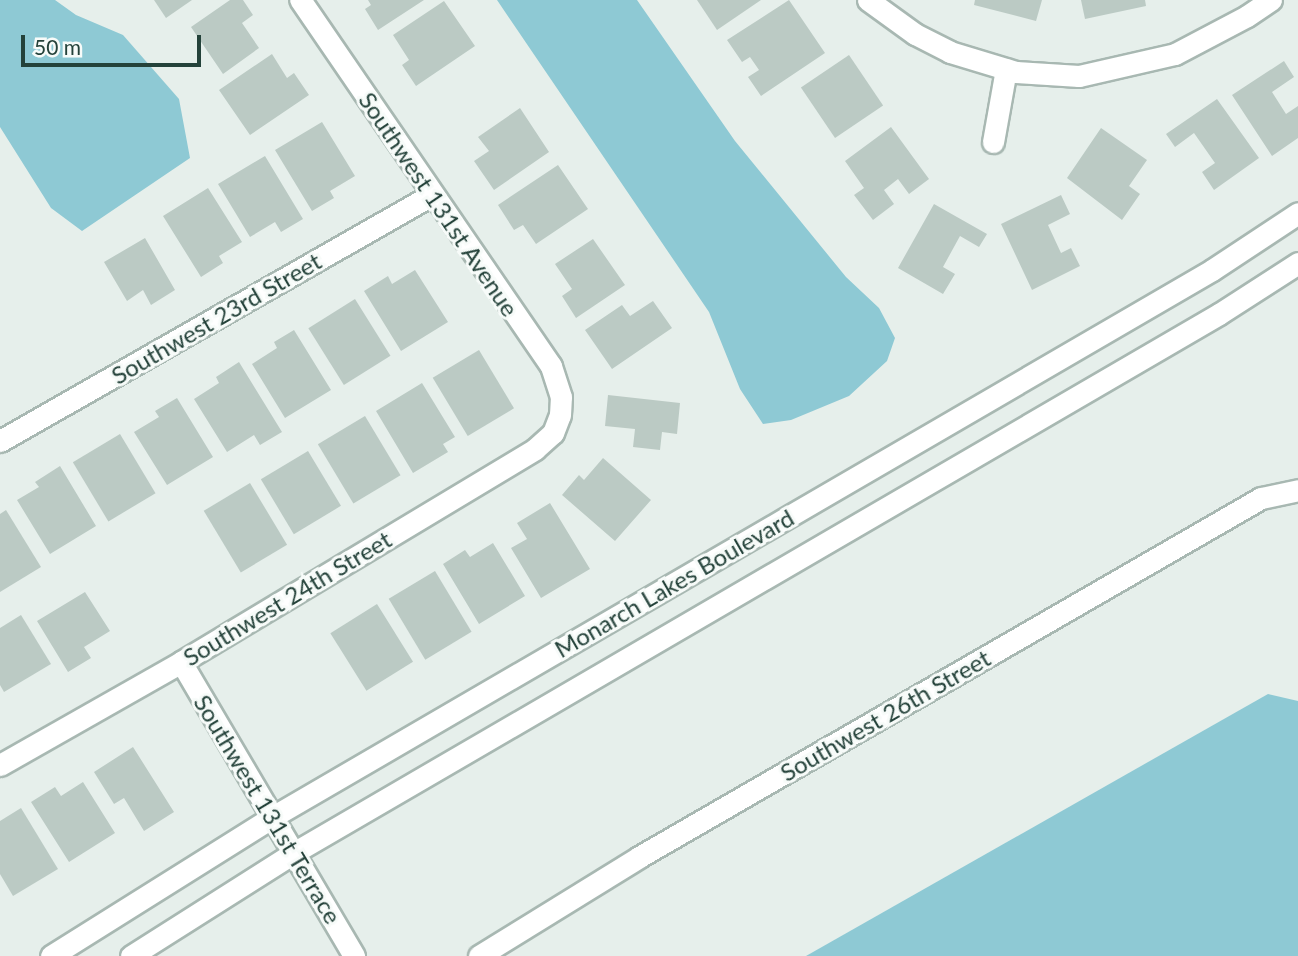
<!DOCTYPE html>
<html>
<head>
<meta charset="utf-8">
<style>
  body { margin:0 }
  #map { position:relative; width:1298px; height:956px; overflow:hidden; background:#e6efeb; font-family:Lato,sans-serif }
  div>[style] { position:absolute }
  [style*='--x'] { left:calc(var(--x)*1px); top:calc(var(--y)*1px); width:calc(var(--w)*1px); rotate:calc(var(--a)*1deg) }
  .water>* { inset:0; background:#8ec9d4 }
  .building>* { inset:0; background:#bbcac4; transform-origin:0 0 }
  .roads { filter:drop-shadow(2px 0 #a8b8b2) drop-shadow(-2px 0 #a8b8b2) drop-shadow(0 2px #a8b8b2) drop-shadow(0 -2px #a8b8b2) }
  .minor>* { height:21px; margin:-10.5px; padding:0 10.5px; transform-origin:10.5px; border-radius:10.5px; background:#fff }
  span { translate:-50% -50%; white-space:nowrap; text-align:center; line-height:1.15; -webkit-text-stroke:6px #f7fbf9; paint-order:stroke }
  .street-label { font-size:24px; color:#24423a }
  .scale { position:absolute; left:21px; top:35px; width:180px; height:32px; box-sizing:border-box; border:4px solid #24423a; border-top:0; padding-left:9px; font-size:21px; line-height:24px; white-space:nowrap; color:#24423a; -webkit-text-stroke:5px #f7fbf9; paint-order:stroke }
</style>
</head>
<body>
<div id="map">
  <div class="water">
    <i style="clip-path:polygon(0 0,55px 0,76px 15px,123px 35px,179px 99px,190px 158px,82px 231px,51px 208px,0 127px)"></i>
    <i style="clip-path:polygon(497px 0,637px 0,735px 141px,846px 277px,879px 308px,895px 338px,887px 361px,849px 396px,791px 420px,763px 424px,740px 389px,709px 312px)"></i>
    <i style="clip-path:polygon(1268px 694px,1298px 701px,1298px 956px,806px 956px)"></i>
  </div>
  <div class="building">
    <i style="clip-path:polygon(154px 0,192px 0,166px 18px)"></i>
    <i style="clip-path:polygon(230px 0,243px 0,253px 15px,242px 23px,259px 48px,223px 74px,191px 27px)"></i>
    <i style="clip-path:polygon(368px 0,424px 0,378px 30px,365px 9px,371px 5px)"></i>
    <i style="clip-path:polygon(697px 0,761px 0,717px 30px)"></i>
    <i style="clip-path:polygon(789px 0,825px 53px,761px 96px,748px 77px,759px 70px,750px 57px,742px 62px,727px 40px)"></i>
    <i style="clip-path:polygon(975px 0,1042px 0,1036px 21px,974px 5px)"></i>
    <i style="clip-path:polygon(1081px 0,1145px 0,1146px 6px,1085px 19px)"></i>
    <i style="clip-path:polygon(444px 1px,475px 46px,416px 86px,402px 65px,409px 60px,393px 35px)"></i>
    <i style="clip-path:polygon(272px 54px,287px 78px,294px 73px,309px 95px,250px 135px,219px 90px)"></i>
    <i style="left:849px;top:55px;width:61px;height:58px;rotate:56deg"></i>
    <i style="clip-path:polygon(1284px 61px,1294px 77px,1272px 92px,1286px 114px,1298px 106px,1298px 138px,1272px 156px,1232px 95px)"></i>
    <i style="clip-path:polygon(1217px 99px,1259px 158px,1214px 190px,1202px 172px,1215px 163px,1194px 133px,1175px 147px,1166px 134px)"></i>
    <i style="clip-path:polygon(520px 108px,549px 152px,494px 190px,474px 161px,489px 151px,478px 137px)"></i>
    <i style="clip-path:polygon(322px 122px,355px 176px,330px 191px,334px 198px,312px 211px,275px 150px)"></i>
    <i style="clip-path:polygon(891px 127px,929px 179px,909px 194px,898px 179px,884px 190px,894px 204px,873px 220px,854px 195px,864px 188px,845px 161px)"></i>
    <i style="clip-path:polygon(1101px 128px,1147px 160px,1129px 186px,1140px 194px,1122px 220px,1067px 178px)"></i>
    <i style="clip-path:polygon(265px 156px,303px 219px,281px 232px,275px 222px,250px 237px,218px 184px)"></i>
    <i style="clip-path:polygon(558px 165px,588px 209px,536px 244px,523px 225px,514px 230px,498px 205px)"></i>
    <i style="clip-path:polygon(208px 188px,242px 242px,219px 256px,223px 263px,201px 277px,163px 216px)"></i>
    <i style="clip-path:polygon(1061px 195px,1070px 214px,1048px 225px,1061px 253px,1071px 248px,1080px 266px,1032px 290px,1001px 224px)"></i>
    <i style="clip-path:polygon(934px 204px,987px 234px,979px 247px,960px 236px,943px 267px,955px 274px,943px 294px,898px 268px)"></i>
    <i style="clip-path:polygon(145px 238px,175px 290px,151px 305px,143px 290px,127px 301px,104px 262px)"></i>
    <i style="clip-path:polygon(593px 239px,625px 285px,576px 318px,562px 296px,572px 289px,555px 264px)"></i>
    <i style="clip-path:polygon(415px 270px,448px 322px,401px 351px,364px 291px,388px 276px,392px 284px)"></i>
    <i style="left:355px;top:299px;width:67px;height:55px;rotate:58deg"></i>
    <i style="clip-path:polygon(653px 301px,672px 328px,612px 369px,585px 330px,622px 305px,630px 316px)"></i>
    <i style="clip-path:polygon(294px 330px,331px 390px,285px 418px,252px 364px,277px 348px,274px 342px)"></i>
    <i style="left:479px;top:350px;width:68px;height:54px;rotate:59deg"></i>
    <i style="clip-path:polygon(239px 362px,282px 432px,260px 445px,254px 435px,227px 452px,194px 399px,219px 383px,216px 377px)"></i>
    <i style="clip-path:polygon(422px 383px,455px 437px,443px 444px,448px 452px,413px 473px,376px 411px)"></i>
    <i style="clip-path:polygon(608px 395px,680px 403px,677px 434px,662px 432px,660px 450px,633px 447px,635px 429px,605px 426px)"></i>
    <i style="clip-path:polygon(177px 398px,213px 457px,167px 485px,134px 432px,159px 417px,155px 411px)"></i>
    <i style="left:365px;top:416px;width:69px;height:55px;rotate:59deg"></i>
    <i style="left:120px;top:434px;width:69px;height:55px;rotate:59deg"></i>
    <i style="left:308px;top:451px;width:64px;height:55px;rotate:59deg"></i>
    <i style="clip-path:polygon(603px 458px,651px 500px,615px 541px,562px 495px,579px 475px,584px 480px)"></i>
    <i style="clip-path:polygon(60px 466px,96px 526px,50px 554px,17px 500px,39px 487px,35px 482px)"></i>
    <i style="left:250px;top:483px;width:72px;height:54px;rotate:59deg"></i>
    <i style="clip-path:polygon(550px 503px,590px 569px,541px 598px,511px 548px,527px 539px,517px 523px)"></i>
    <i style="clip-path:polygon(6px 510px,41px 567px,0 592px,0 514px)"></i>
    <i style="clip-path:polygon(493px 543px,525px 596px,479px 624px,443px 564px,465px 550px,470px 557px)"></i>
    <i style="left:435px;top:571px;width:71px;height:54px;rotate:59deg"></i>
    <i style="clip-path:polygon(85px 592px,110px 631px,84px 647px,91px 658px,68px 672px,37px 621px)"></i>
    <i style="left:377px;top:604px;width:68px;height:55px;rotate:58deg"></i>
    <i style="clip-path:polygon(21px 615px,51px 664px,4px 692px,0 685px,0 628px)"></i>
    <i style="clip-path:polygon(133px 747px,174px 812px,144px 831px,124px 798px,114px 804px,94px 772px)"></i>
    <i style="clip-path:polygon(83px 782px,115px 833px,69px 862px,31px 802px,55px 787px,61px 796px)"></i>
    <i style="clip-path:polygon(21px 808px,58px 869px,13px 896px,0 874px,0 821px)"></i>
  </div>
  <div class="roads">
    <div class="minor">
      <i style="--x:868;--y:0;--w:58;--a:35.9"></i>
      <i style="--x:915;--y:34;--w:39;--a:27"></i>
      <i style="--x:950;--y:52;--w:69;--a:16.9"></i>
      <i style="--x:1016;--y:72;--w:63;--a:3.6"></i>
      <i style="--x:1079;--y:76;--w:98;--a:-12.9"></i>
      <i style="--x:1175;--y:54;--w:81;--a:-27.8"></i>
      <i style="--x:1247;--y:16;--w:29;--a:-34"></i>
      <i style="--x:993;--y:142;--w:74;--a:-79.9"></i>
      <i style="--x:0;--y:441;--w:497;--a:-29.7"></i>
      <i style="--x:181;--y:662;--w:341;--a:59.5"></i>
      <i style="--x:0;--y:765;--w:208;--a:-29.6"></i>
      <i style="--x:181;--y:662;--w:413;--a:-31"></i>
      <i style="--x:535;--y:449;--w:24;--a:-42"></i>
      <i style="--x:553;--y:433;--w:19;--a:-69"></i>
      <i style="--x:560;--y:415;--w:18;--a:-87"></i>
      <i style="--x:561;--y:397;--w:33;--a:-108"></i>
      <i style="--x:551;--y:366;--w:444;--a:-124.4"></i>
      <i style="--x:51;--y:956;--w:263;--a:-32.1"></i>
      <i style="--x:274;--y:816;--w:1085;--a:-30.2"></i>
      <i style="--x:1212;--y:270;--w:103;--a:-33.5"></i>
      <i style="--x:131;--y:956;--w:194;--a:-32.4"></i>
      <i style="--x:295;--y:852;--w:1069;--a:-30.21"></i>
      <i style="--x:1219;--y:314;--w:94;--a:-32.8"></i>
      <i style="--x:479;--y:956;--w:188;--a:-31.7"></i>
      <i style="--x:639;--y:857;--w:718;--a:-29.99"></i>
      <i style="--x:1261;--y:498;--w:38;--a:-12"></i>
    </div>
  </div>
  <div class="street-label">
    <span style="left:439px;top:204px;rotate:56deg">Southwest 131st Avenue</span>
    <span style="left:216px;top:318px;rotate:-30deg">Southwest 23rd Street</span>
    <span style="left:674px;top:583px;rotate:-30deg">Monarch Lakes Boulevard</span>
    <span style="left:287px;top:598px;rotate:-31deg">Southwest 24th Street</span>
    <span style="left:885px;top:715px;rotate:-30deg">Southwest 26th Street</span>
    <span style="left:268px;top:809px;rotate:59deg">Southwest 131st Terrace</span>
  </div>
  <div class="scale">50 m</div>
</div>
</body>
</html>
